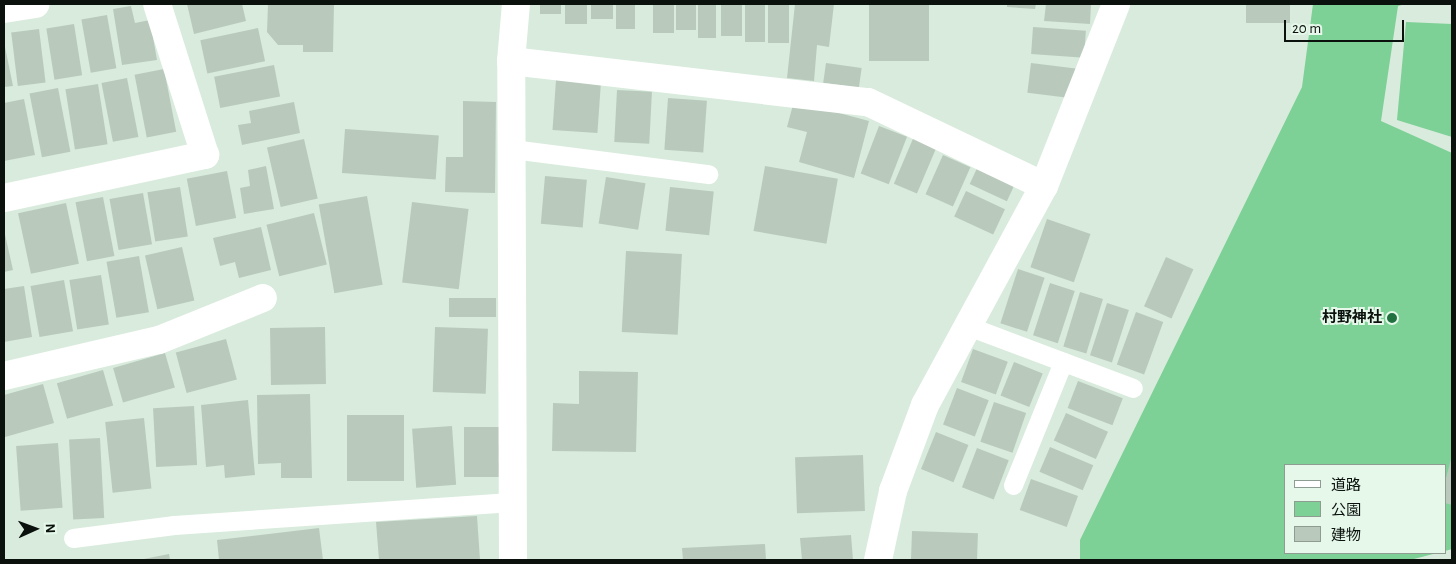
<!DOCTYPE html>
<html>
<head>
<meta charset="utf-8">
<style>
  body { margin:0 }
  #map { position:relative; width:1456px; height:564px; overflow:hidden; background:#d8ebdc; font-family:"Alegreya Sans","Noto Sans JP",sans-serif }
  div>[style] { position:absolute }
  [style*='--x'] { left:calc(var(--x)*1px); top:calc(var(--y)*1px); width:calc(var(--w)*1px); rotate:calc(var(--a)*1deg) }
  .green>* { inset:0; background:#7dd096 }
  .building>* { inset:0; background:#b9cabd; transform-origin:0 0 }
  .service>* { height:19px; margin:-9.5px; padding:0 9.5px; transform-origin:9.5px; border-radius:9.5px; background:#fff }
  .minor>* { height:28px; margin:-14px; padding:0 14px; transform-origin:14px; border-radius:14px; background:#fff }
  .dots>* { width:14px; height:14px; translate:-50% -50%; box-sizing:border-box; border:2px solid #e5f8ea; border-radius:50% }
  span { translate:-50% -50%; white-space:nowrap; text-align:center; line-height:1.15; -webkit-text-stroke:4px #e5f8ea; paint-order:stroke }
  .poi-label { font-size:15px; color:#0b110d; font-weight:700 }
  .right { translate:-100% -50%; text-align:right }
  .frame { position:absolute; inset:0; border:5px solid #0b110d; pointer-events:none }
  .legend { position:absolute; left:1284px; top:464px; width:162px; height:90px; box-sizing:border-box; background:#e5f8ea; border:1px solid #8e9c92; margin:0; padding:6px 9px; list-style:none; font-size:15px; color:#0b110d }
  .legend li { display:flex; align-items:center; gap:10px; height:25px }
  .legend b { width:25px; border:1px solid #8e9c92 }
  .north { position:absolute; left:10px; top:504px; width:50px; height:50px; -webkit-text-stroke:4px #e5f8ea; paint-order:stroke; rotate:88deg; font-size:14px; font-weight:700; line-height:20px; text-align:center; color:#0b110d }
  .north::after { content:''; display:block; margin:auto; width:18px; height:22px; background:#0b110d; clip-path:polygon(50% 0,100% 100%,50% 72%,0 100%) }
  .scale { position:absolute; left:1284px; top:20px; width:120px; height:22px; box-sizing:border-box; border:2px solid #0b110d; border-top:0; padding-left:6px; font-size:15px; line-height:18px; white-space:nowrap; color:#0b110d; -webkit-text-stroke:4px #e5f8ea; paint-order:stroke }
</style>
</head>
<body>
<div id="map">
  <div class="green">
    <i style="clip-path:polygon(1313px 4px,1405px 4px,1398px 6px,1381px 121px,1452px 153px,1452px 549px,1445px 551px,1445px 465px,1285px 465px,1285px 553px,1437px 553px,1410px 560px,1080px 560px,1080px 540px,1302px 87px)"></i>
    <i style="clip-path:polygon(1406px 22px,1452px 24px,1452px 137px,1397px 120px)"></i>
  </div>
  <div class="building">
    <i style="clip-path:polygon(187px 4px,242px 4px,246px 21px,194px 34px)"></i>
    <i style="clip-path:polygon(268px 4px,334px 4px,333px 52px,303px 52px,303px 45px,278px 45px,267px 32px)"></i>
    <i style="left:540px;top:4px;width:21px;height:10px"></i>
    <i style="left:565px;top:4px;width:22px;height:20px"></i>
    <i style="left:591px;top:4px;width:22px;height:15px"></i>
    <i style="left:616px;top:4px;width:19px;height:25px"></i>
    <i style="left:653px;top:4px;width:21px;height:29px"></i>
    <i style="left:676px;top:4px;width:20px;height:26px"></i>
    <i style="left:698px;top:4px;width:18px;height:34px"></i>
    <i style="left:721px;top:4px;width:21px;height:32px"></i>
    <i style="left:745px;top:4px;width:20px;height:38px"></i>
    <i style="left:768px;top:4px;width:21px;height:39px"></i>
    <i style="clip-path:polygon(795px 4px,834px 4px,829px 47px,817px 45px,814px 81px,787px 78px)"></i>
    <i style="left:869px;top:4px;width:60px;height:57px"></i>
    <i style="clip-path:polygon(1007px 4px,1036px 4px,1035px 9px,1007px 7px)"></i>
    <i style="clip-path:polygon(1046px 4px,1091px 4px,1090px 24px,1044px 21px)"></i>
    <i style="left:1246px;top:4px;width:44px;height:19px"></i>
    <i style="clip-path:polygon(131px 6px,135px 23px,150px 20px,157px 60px,122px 65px,113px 9px)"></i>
    <i style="left:107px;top:15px;width:54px;height:26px;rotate:80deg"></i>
    <i style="left:74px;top:24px;width:52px;height:28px;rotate:81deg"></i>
    <i style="left:1033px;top:27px;width:53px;height:27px;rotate:4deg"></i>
    <i style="left:258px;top:28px;width:34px;height:59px;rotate:78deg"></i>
    <i style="left:39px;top:29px;width:54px;height:28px;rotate:83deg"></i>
    <i style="clip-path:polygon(4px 42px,13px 86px,4px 87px)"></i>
    <i style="left:826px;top:63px;width:36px;height:20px;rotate:8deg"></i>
    <i style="left:1031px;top:63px;width:47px;height:30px;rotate:7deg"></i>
    <i style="left:274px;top:65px;width:32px;height:61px;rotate:79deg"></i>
    <i style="left:164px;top:69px;width:64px;height:30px;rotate:79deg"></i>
    <i style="left:127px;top:78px;width:60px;height:26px;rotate:79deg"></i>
    <i style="left:556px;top:80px;width:45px;height:50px;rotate:4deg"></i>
    <i style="left:98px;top:84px;width:61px;height:33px;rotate:81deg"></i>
    <i style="left:58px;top:88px;width:65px;height:29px;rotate:79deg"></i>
    <i style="left:617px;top:90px;width:35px;height:52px;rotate:3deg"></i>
    <i style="left:668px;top:98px;width:39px;height:52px;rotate:4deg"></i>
    <i style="clip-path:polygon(24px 99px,35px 155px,4px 161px,4px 103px)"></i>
    <i style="clip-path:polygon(463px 101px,496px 102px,495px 193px,445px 192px,446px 157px,463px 157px)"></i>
    <i style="clip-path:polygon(794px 101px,869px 121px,854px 178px,799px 162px,807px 132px,787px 127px)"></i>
    <i style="clip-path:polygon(294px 102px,300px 133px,242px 145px,238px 125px,251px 123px,249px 111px)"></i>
    <i style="left:879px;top:126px;width:30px;height:51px;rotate:21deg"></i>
    <i style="left:345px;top:129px;width:94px;height:44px;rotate:4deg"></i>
    <i style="left:915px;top:134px;width:25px;height:54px;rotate:23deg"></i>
    <i style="left:304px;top:139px;width:61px;height:38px;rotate:77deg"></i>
    <i style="left:943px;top:155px;width:30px;height:43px;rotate:24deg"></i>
    <i style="left:979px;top:164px;width:41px;height:22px;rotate:25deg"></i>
    <i style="clip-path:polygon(266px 166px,274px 209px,244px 214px,240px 188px,250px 186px,248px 170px)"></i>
    <i style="left:765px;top:166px;width:74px;height:66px;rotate:10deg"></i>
    <i style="left:227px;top:171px;width:48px;height:41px;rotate:79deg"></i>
    <i style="left:545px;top:176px;width:42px;height:48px;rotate:5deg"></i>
    <i style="left:606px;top:177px;width:40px;height:47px;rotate:9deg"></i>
    <i style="left:180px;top:187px;width:50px;height:33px;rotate:81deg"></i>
    <i style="left:670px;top:187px;width:44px;height:44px;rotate:6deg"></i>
    <i style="left:966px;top:191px;width:43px;height:28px;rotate:25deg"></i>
    <i style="left:143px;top:193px;width:52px;height:34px;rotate:80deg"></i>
    <i style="left:367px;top:196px;width:90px;height:49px;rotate:80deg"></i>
    <i style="left:103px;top:197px;width:60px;height:28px;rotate:79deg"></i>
    <i style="left:412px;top:202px;width:57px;height:81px;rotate:7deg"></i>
    <i style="left:66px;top:203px;width:62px;height:49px;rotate:78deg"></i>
    <i style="left:314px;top:213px;width:53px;height:49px;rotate:76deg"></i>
    <i style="left:1047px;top:219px;width:46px;height:51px;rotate:19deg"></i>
    <i style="clip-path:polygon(261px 227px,271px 270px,239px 278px,235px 262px,220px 266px,213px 238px)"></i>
    <i style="clip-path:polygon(4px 230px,13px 270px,4px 272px)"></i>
    <i style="left:182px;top:247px;width:55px;height:38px;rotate:77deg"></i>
    <i style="left:626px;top:251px;width:56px;height:81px;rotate:3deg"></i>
    <i style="left:139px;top:256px;width:57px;height:33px;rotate:80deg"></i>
    <i style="left:1166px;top:257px;width:30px;height:54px;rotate:24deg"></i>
    <i style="left:1018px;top:269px;width:28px;height:57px;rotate:18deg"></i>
    <i style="left:101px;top:275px;width:50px;height:32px;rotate:81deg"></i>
    <i style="left:64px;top:280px;width:52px;height:34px;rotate:80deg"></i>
    <i style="left:1050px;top:283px;width:26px;height:55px;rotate:18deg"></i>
    <i style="clip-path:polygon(24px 286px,32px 337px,4px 342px,4px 289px)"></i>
    <i style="left:1080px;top:292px;width:24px;height:57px;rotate:17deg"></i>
    <i style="left:496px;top:298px;width:19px;height:47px;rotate:90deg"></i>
    <i style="left:1107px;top:303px;width:23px;height:55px;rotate:18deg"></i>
    <i style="left:1136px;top:312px;width:29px;height:56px;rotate:20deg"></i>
    <i style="left:325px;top:327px;width:57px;height:55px;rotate:89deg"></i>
    <i style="left:435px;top:327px;width:53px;height:65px;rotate:2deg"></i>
    <i style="left:226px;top:339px;width:42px;height:52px;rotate:75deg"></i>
    <i style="left:973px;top:349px;width:37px;height:35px;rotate:20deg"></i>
    <i style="left:165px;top:353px;width:36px;height:54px;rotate:74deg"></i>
    <i style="left:1014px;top:362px;width:31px;height:36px;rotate:22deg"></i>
    <i style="left:103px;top:370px;width:37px;height:48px;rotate:74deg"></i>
    <i style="clip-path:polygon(579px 371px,638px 372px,636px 452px,552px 451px,553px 403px,579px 404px)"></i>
    <i style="left:1078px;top:381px;width:48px;height:29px;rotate:21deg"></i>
    <i style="clip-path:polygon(43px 384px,54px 423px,5px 437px,4px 395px)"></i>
    <i style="left:957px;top:388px;width:34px;height:39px;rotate:21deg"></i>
    <i style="clip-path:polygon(310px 394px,312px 478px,281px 478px,281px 463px,258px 464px,257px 395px)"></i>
    <i style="clip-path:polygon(248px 400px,255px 475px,225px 478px,224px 465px,206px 467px,201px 405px)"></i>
    <i style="left:994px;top:402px;width:34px;height:42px;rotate:19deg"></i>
    <i style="left:194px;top:406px;width:59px;height:41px;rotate:87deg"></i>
    <i style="left:1066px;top:413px;width:46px;height:30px;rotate:24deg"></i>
    <i style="left:404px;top:415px;width:66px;height:57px;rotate:90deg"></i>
    <i style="left:144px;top:418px;width:71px;height:39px;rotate:84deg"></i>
    <i style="left:452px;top:426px;width:59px;height:40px;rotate:86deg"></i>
    <i style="left:464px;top:427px;width:35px;height:50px"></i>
    <i style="left:936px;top:432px;width:35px;height:40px;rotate:22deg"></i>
    <i style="left:100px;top:438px;width:80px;height:31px;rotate:87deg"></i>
    <i style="left:58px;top:443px;width:65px;height:42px;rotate:86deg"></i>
    <i style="left:1050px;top:447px;width:47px;height:27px;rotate:23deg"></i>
    <i style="left:977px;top:448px;width:34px;height:42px;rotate:21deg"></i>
    <i style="left:863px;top:455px;width:56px;height:68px;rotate:88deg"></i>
    <i style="clip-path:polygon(1452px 455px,1452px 505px,1445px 503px,1445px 482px)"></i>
    <i style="left:1031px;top:479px;width:50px;height:33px;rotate:20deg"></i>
    <i style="clip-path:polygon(477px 516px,480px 560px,379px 560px,376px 522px)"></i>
    <i style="clip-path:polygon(319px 528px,323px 560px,219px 560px,217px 540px)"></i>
    <i style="left:912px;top:531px;width:66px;height:29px;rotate:2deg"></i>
    <i style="clip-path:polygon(851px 535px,853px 560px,802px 560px,800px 538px)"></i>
    <i style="clip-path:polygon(765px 544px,766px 560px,683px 560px,682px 548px)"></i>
    <i style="clip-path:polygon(169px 554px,170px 560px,144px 560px,144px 559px)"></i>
  </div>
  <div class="service">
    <i style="--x:512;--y:149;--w:198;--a:7.3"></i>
    <i style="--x:968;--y:326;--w:176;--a:20.6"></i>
    <i style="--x:1013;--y:485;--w:133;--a:-67.9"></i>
    <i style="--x:73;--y:538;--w:102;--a:-7.3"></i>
    <i style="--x:174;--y:525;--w:340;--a:-3.9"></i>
  </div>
  <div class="minor">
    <i style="--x:4;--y:9;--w:32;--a:-9"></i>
    <i style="--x:511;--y:61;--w:359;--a:6.6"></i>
    <i style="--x:868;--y:102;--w:195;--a:25.5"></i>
    <i style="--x:4;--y:198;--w:206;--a:-12.1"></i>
    <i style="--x:205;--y:155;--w:158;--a:-107.6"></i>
    <i style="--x:4;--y:376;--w:159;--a:-13.1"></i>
    <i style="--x:159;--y:340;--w:112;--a:-22"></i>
    <i style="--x:513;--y:560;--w:499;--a:-90.2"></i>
    <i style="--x:511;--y:61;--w:57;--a:-85"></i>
    <i style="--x:878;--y:560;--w:71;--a:-77.7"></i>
    <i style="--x:893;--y:491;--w:92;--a:-69.6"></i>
    <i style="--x:925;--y:405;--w:249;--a:-61.5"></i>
    <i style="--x:1044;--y:186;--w:196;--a:-68.4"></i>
  </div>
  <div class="dots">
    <i style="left:1392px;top:318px;background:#217040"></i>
  </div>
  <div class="poi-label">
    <span class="right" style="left:1382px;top:318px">村野神社</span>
  </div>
  <div class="frame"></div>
  <ul class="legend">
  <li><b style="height:6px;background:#fff"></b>道路</li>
  <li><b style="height:14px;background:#7dd096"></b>公園</li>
  <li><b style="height:14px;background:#b9cabd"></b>建物</li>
  </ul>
  <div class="north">N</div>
  <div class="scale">20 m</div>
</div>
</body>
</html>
